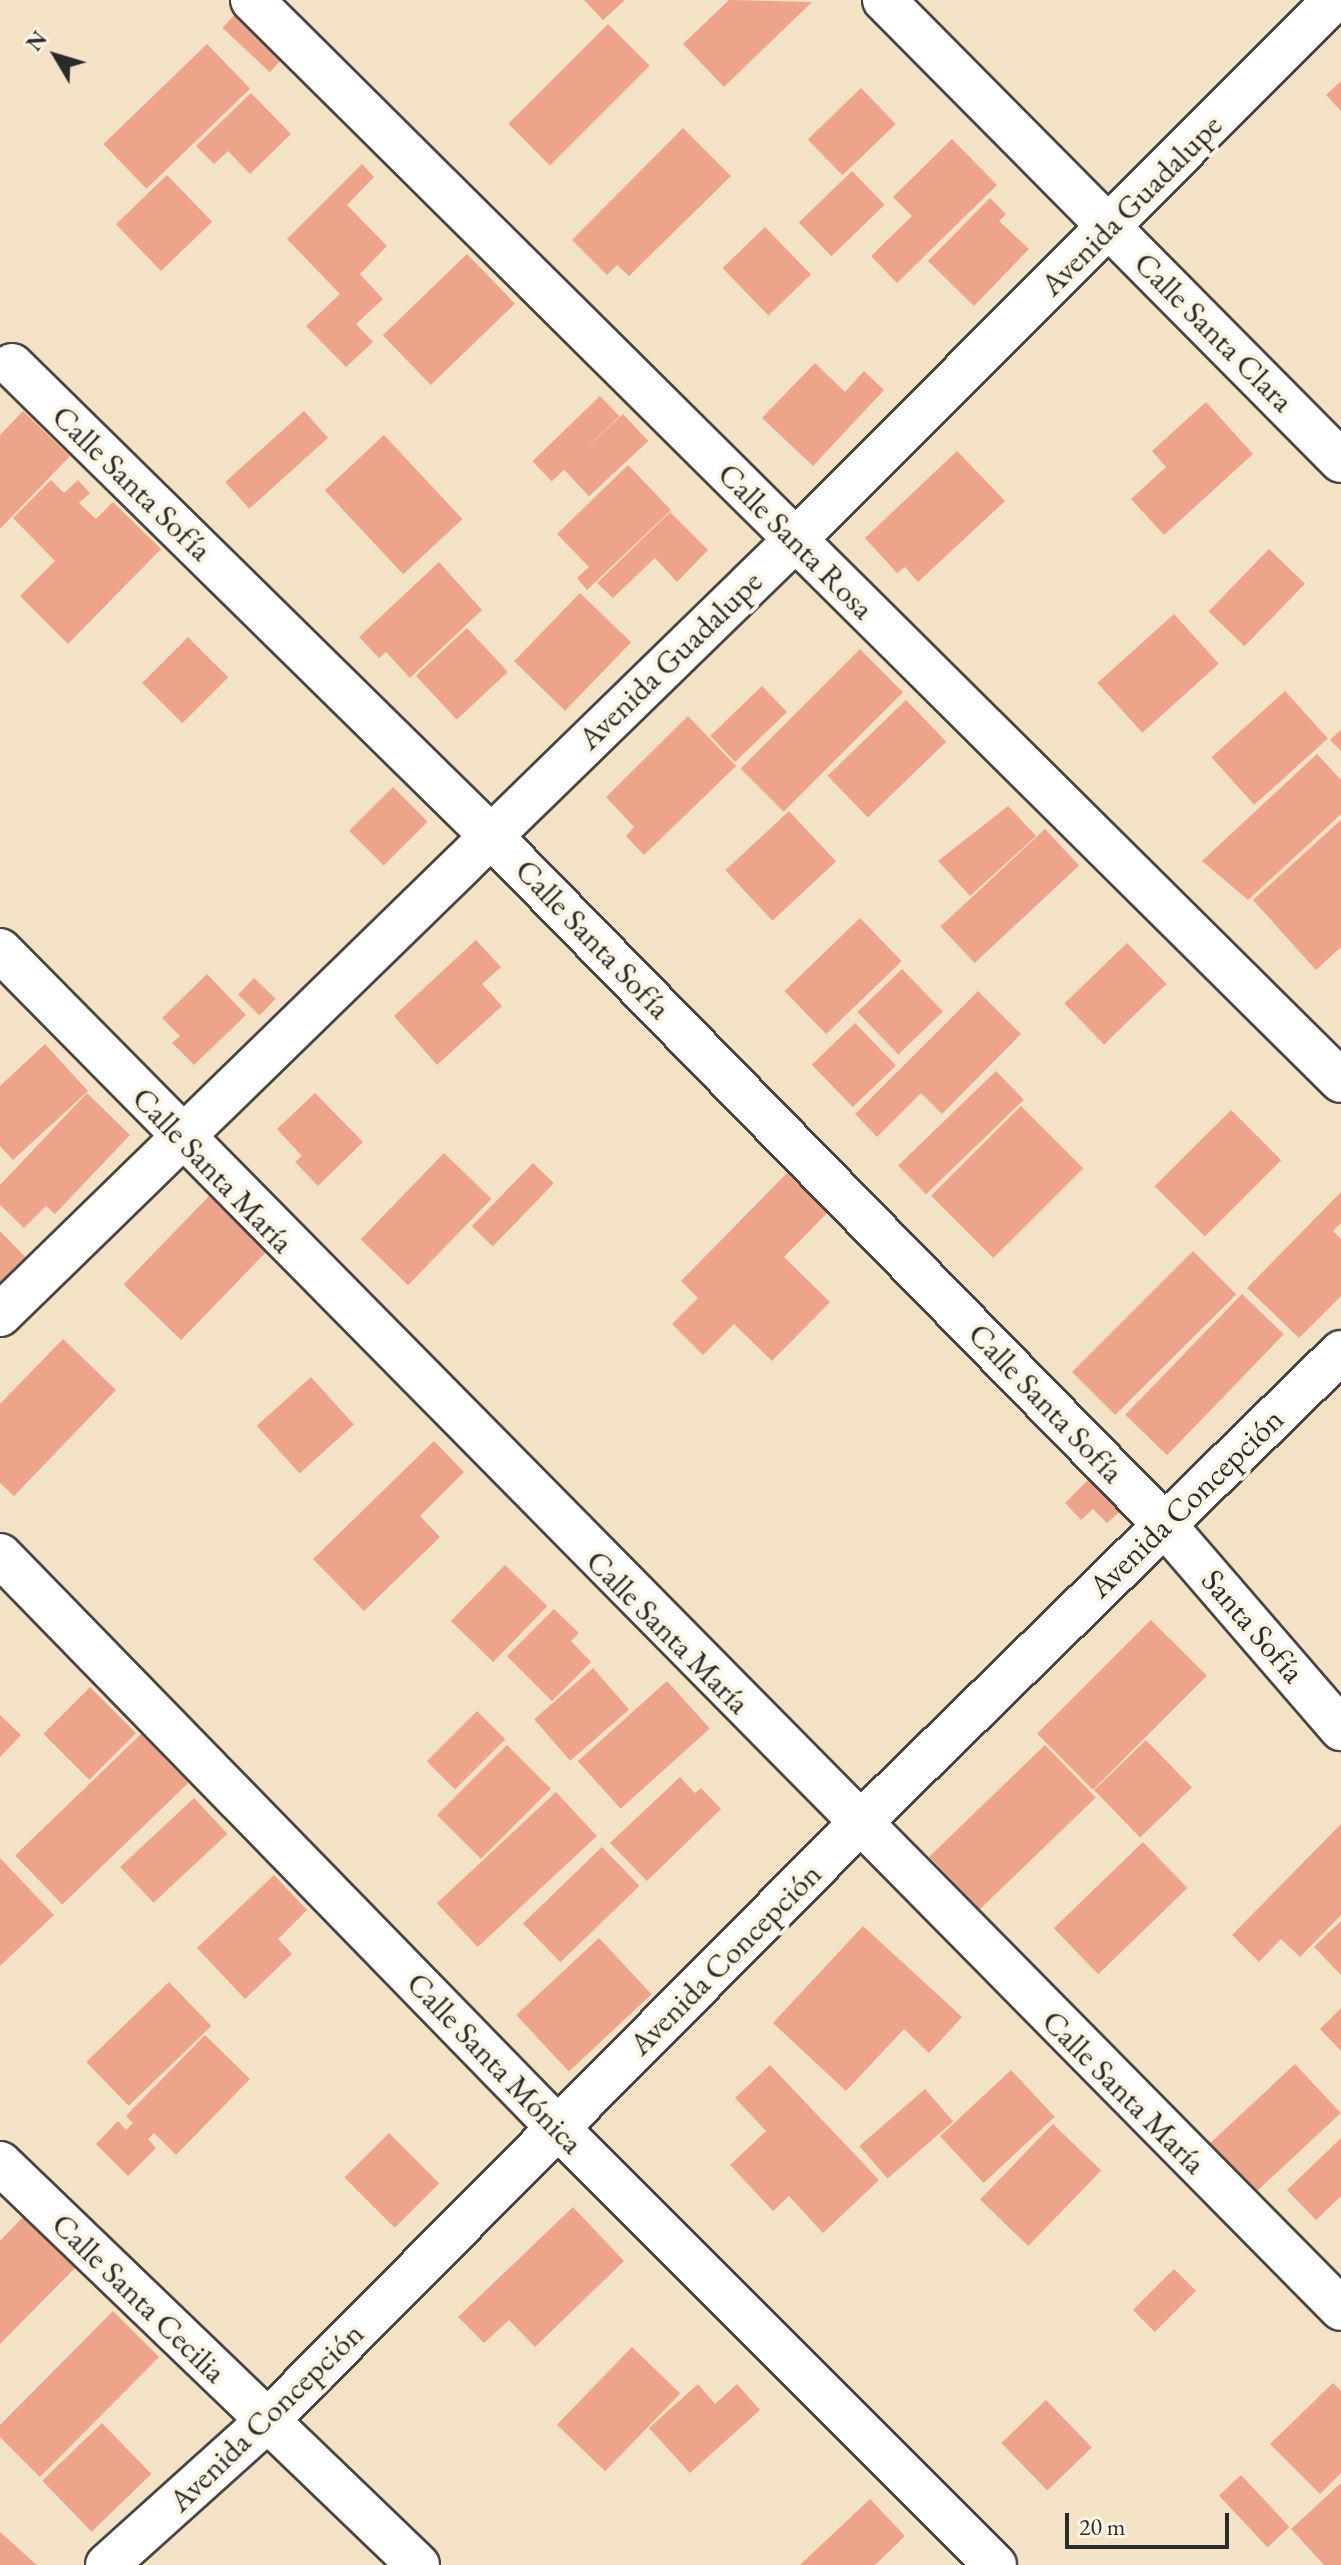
<!DOCTYPE html>
<html>
<head>
<meta charset="utf-8">
<style>
  body { margin:0 }
  #map { position:relative; width:1341px; height:2565px; overflow:hidden; background:#f4e2c7; font-family:"EB Garamond",serif }
  div>[style] { position:absolute }
  [style*='--x'] { left:calc(var(--x)*1px); top:calc(var(--y)*1px); width:calc(var(--w)*1px); rotate:calc(var(--a)*1deg) }
  .building>* { inset:0; background:#eda48b; transform-origin:0 0 }
  .roads { filter:drop-shadow(2px 0 #494642) drop-shadow(-2px 0 #494642) drop-shadow(0 2px #494642) drop-shadow(0 -2px #494642) }
  .minor>* { height:42px; margin:-21px; padding:0 21px; transform-origin:21px; border-radius:21px; background:#fff }
  span { translate:-50% -50%; white-space:nowrap; text-align:center; line-height:1.15; -webkit-text-stroke:8px #fcf5e5; paint-order:stroke }
  .street-label { font-size:32px; color:#2b2b2b }
  .north { position:absolute; left:16px; top:16px; width:80px; height:80px; -webkit-text-stroke:6px #fcf5e5; paint-order:stroke; rotate:308deg; font-size:22px; font-weight:700; line-height:32px; text-align:center; color:#2b2b2b }
  .north::after { content:''; display:block; margin:auto; width:28px; height:36px; background:#2b2b2b; clip-path:polygon(50% 0,100% 100%,50% 72%,0 100%) }
  .scale { position:absolute; left:1065px; top:2513px; width:164px; height:36px; box-sizing:border-box; border:4px solid #2b2b2b; border-top:0; padding-left:10px; font-size:24px; line-height:28px; white-space:nowrap; color:#2b2b2b; -webkit-text-stroke:6px #fcf5e5; paint-order:stroke }
</style>
</head>
<body>
<div id="map">
  <div class="building">
    <i style="clip-path:polygon(584px 0,625px 0,603px 20px)"></i>
    <i style="clip-path:polygon(729px 0,812px 2px,724px 87px,683px 44px)"></i>
    <i style="left:238px;top:11px;width:65px;height:23px;rotate:43deg"></i>
    <i style="left:608px;top:24px;width:59px;height:141px;rotate:45deg"></i>
    <i style="left:207px;top:44px;width:62px;height:144px;rotate:46deg"></i>
    <i style="clip-path:polygon(1341px 81px,1341px 111px,1326px 95px)"></i>
    <i style="left:861px;top:88px;width:50px;height:74px;rotate:46deg"></i>
    <i style="clip-path:polygon(251px 93px,291px 134px,250px 174px,228px 151px,214px 164px,196px 146px)"></i>
    <i style="clip-path:polygon(683px 128px,731px 176px,629px 276px,617px 265px,607px 275px,572px 240px)"></i>
    <i style="clip-path:polygon(952px 139px,997px 185px,897px 283px,871px 256px,912px 216px,893px 197px)"></i>
    <i style="clip-path:polygon(362px 164px,374px 177px,347px 205px,387px 246px,360px 274px,383px 299px,356px 324px,373px 342px,346px 367px,306px 326px,340px 294px,287px 239px)"></i>
    <i style="left:852px;top:171px;width:47px;height:74px;rotate:46deg"></i>
    <i style="left:167px;top:175px;width:65px;height:71px;rotate:46deg"></i>
    <i style="clip-path:polygon(990px 198px,1006px 214px,999px 221px,1029px 249px,974px 306px,928px 261px)"></i>
    <i style="left:765px;top:227px;width:66px;height:59px;rotate:46deg"></i>
    <i style="left:467px;top:254px;width:69px;height:117px;rotate:46deg"></i>
    <i style="clip-path:polygon(815px 363px,845px 392px,864px 371px,884px 390px,813px 466px,762px 418px)"></i>
    <i style="left:600px;top:396px;width:28px;height:94px;rotate:46deg"></i>
    <i style="clip-path:polygon(1206px 402px,1253px 454px,1164px 535px,1131px 499px,1166px 467px,1152px 451px)"></i>
    <i style="clip-path:polygon(23px 411px,70px 456px,0 529px,0 435px)"></i>
    <i style="left:304px;top:411px;width:36px;height:106px;rotate:48deg"></i>
    <i style="left:623px;top:414px;width:37px;height:81px;rotate:47deg"></i>
    <i style="left:384px;top:435px;width:115px;height:81px;rotate:47deg"></i>
    <i style="clip-path:polygon(957px 451px,1005px 501px,918px 582px,905px 567px,897px 573px,865px 538px)"></i>
    <i style="clip-path:polygon(628px 465px,671px 510px,587px 590px,577px 578px,589px 567px,557px 534px)"></i>
    <i style="clip-path:polygon(51px 480px,64px 493px,78px 480px,90px 493px,79px 503px,96px 519px,113px 502px,161px 549px,68px 644px,20px 596px,55px 561px,13px 518px)"></i>
    <i style="clip-path:polygon(670px 512px,708px 550px,677px 582px,655px 558px,613px 598px,597px 583px)"></i>
    <i style="left:1269px;top:549px;width:50px;height:87px;rotate:44deg"></i>
    <i style="clip-path:polygon(439px 562px,482px 610px,410px 678px,386px 652px,379px 658px,359px 637px)"></i>
    <i style="left:580px;top:593px;width:71px;height:95px;rotate:44deg"></i>
    <i style="left:1174px;top:614px;width:67px;height:103px;rotate:48deg"></i>
    <i style="left:467px;top:628px;width:60px;height:70px;rotate:47deg"></i>
    <i style="left:188px;top:637px;width:57px;height:65px;rotate:45deg"></i>
    <i style="left:860px;top:649px;width:61px;height:169px;rotate:45deg"></i>
    <i style="left:762px;top:686px;width:36px;height:72px;rotate:46deg"></i>
    <i style="left:1285px;top:691px;width:64px;height:99px;rotate:48deg"></i>
    <i style="left:906px;top:700px;width:58px;height:109px;rotate:46deg"></i>
    <i style="clip-path:polygon(688px 716px,736px 766px,644px 855px,626px 836px,634px 827px,606px 797px)"></i>
    <i style="clip-path:polygon(1341px 730px,1341px 751px,1330px 740px)"></i>
    <i style="clip-path:polygon(1317px 754px,1341px 780px,1341px 814px,1248px 900px,1202px 861px)"></i>
    <i style="left:393px;top:787px;width:49px;height:62px;rotate:45deg"></i>
    <i style="clip-path:polygon(1008px 806px,1036px 836px,970px 896px,938px 861px)"></i>
    <i style="left:789px;top:811px;width:69px;height:87px;rotate:47deg"></i>
    <i style="clip-path:polygon(1341px 820px,1341px 947px,1316px 970px,1253px 900px)"></i>
    <i style="left:1045px;top:829px;width:50px;height:143px;rotate:47deg"></i>
    <i style="left:860px;top:918px;width:60px;height:105px;rotate:46deg"></i>
    <i style="clip-path:polygon(476px 940px,501px 967px,482px 984px,502px 1006px,437px 1065px,394px 1016px)"></i>
    <i style="left:1127px;top:943px;width:57px;height:87px;rotate:46deg"></i>
    <i style="left:902px;top:969px;width:59px;height:62px;rotate:46deg"></i>
    <i style="clip-path:polygon(207px 974px,246px 1015px,194px 1065px,172px 1043px,180px 1036px,162px 1018px)"></i>
    <i style="left:254px;top:978px;width:30px;height:23px;rotate:44deg"></i>
    <i style="clip-path:polygon(978px 991px,1021px 1034px,942px 1114px,921px 1093px,877px 1137px,855px 1114px)"></i>
    <i style="left:855px;top:1023px;width:59px;height:60px;rotate:46deg"></i>
    <i style="clip-path:polygon(45px 1044px,88px 1091px,13px 1160px,0 1146px,0 1086px)"></i>
    <i style="left:996px;top:1071px;width:40px;height:136px;rotate:46deg"></i>
    <i style="clip-path:polygon(87px 1093px,130px 1135px,55px 1214px,46px 1206px,24px 1228px,0 1205px,0 1185px)"></i>
    <i style="clip-path:polygon(315px 1093px,363px 1142px,318px 1186px,295px 1162px,302px 1156px,277px 1129px)"></i>
    <i style="left:1021px;top:1106px;width:88px;height:127px;rotate:45deg"></i>
    <i style="left:1231px;top:1110px;width:71px;height:108px;rotate:45deg"></i>
    <i style="left:444px;top:1153px;width:66px;height:120px;rotate:44deg"></i>
    <i style="left:533px;top:1163px;width:29px;height:88px;rotate:44deg"></i>
    <i style="clip-path:polygon(788px 1172px,829px 1211px,784px 1257px,830px 1302px,772px 1361px,734px 1324px,703px 1355px,672px 1324px,698px 1298px,681px 1281px)"></i>
    <i style="clip-path:polygon(1341px 1192px,1341px 1223px,1333px 1231px,1341px 1239px,1341px 1296px,1299px 1338px,1247px 1288px)"></i>
    <i style="left:209px;top:1196px;width:80px;height:123px;rotate:44deg"></i>
    <i style="clip-path:polygon(0 1231px,33px 1265px,0 1297px)"></i>
    <i style="left:1193px;top:1251px;width:61px;height:171px;rotate:45deg"></i>
    <i style="left:1242px;top:1294px;width:58px;height:168px;rotate:44deg"></i>
    <i style="clip-path:polygon(63px 1339px,116px 1390px,14px 1496px,0 1483px,0 1404px)"></i>
    <i style="left:311px;top:1377px;width:64px;height:73px;rotate:48deg"></i>
    <i style="clip-path:polygon(434px 1441px,464px 1472px,420px 1516px,440px 1537px,364px 1611px,313px 1559px)"></i>
    <i style="clip-path:polygon(1096px 1472px,1127px 1505px,1107px 1523px,1093px 1509px,1081px 1520px,1065px 1503px)"></i>
    <i style="left:505px;top:1565px;width:59px;height:78px;rotate:44deg"></i>
    <i style="clip-path:polygon(554px 1609px,579px 1633px,571px 1641px,591px 1662px,552px 1701px,507px 1656px)"></i>
    <i style="left:1151px;top:1620px;width:79px;height:161px;rotate:45deg"></i>
    <i style="left:593px;top:1668px;width:55px;height:78px;rotate:49deg"></i>
    <i style="left:667px;top:1681px;width:64px;height:120px;rotate:48deg"></i>
    <i style="left:90px;top:1687px;width:65px;height:66px;rotate:45deg"></i>
    <i style="left:477px;top:1711px;width:40px;height:71px;rotate:45deg"></i>
    <i style="clip-path:polygon(0 1715px,21px 1735px,0 1757px)"></i>
    <i style="left:141px;top:1734px;width:68px;height:175px;rotate:46deg"></i>
    <i style="left:1146px;top:1740px;width:66px;height:72px;rotate:46deg"></i>
    <i style="left:507px;top:1745px;width:62px;height:99px;rotate:45deg"></i>
    <i style="left:1045px;top:1745px;width:73px;height:161px;rotate:46deg"></i>
    <i style="clip-path:polygon(680px 1777px,695px 1793px,701px 1788px,721px 1809px,647px 1881px,610px 1843px)"></i>
    <i style="left:556px;top:1792px;width:60px;height:163px;rotate:47deg"></i>
    <i style="left:194px;top:1798px;width:49px;height:101px;rotate:47deg"></i>
    <i style="clip-path:polygon(1341px 1824px,1341px 1915px,1300px 1957px,1281px 1939px,1259px 1962px,1232px 1935px)"></i>
    <i style="left:1143px;top:1842px;width:64px;height:124px;rotate:46deg"></i>
    <i style="left:602px;top:1847px;width:54px;height:110px;rotate:46deg"></i>
    <i style="clip-path:polygon(0 1858px,54px 1915px,0 1966px)"></i>
    <i style="clip-path:polygon(274px 1875px,307px 1910px,278px 1939px,292px 1954px,245px 1999px,197px 1948px)"></i>
    <i style="clip-path:polygon(1341px 1921px,1341px 1975px,1314px 1947px)"></i>
    <i style="clip-path:polygon(863px 1926px,962px 2017px,929px 2053px,904px 2029px,846px 2091px,773px 2023px)"></i>
    <i style="left:599px;top:1938px;width:77px;height:113px;rotate:47deg"></i>
    <i style="left:169px;top:1982px;width:61px;height:115px;rotate:46deg"></i>
    <i style="clip-path:polygon(1341px 2008px,1341px 2051px,1320px 2029px)"></i>
    <i style="clip-path:polygon(205px 2035px,250px 2079px,176px 2155px,154px 2133px,148px 2139px,156px 2148px,128px 2176px,96px 2144px,118px 2121px,126px 2130px,133px 2123px,126px 2116px)"></i>
    <i style="left:1295px;top:2064px;width:67px;height:130px;rotate:47deg"></i>
    <i style="clip-path:polygon(770px 2065px,879px 2180px,823px 2233px,789px 2196px,773px 2211px,730px 2165px,766px 2131px,735px 2098px)"></i>
    <i style="left:1011px;top:2070px;width:64px;height:97px;rotate:47deg"></i>
    <i style="left:925px;top:2089px;width:43px;height:87px;rotate:49deg"></i>
    <i style="left:1053px;top:2124px;width:67px;height:105px;rotate:44deg"></i>
    <i style="left:389px;top:2133px;width:71px;height:63px;rotate:45deg"></i>
    <i style="clip-path:polygon(1341px 2138px,1341px 2196px,1316px 2220px,1287px 2190px)"></i>
    <i style="clip-path:polygon(573px 2207px,624px 2261px,535px 2347px,509px 2320px,484px 2343px,458px 2317px)"></i>
    <i style="clip-path:polygon(24px 2216px,76px 2267px,0 2344px,0 2241px)"></i>
    <i style="left:1174px;top:2269px;width:31px;height:58px;rotate:45deg"></i>
    <i style="clip-path:polygon(113px 2311px,159px 2357px,40px 2477px,0 2437px,0 2425px)"></i>
    <i style="left:632px;top:2347px;width:67px;height:108px;rotate:44deg"></i>
    <i style="clip-path:polygon(1333px 2383px,1341px 2391px,1341px 2473px,1320px 2494px,1270px 2444px)"></i>
    <i style="clip-path:polygon(698px 2384px,715px 2404px,737px 2384px,760px 2410px,690px 2473px,649px 2428px)"></i>
    <i style="left:1046px;top:2400px;width:66px;height:62px;rotate:46deg"></i>
    <i style="left:102px;top:2423px;width:71px;height:83px;rotate:46deg"></i>
    <i style="left:1241px;top:2475px;width:71px;height:30px;rotate:47deg"></i>
    <i style="clip-path:polygon(1341px 2483px,1341px 2565px,1324px 2565px,1291px 2529px)"></i>
    <i style="clip-path:polygon(870px 2499px,905px 2536px,875px 2565px,800px 2565px)"></i>
    <i style="clip-path:polygon(0 2532px,37px 2565px,0 2565px)"></i>
  </div>
  <div class="roads">
    <div class="minor">
      <i style="--x:252;--y:0;--w:1534;--a:44.79"></i>
      <i style="--x:884;--y:0;--w:649;--a:45.25"></i>
      <i style="--x:12;--y:365;--w:669;--a:44.52"></i>
      <i style="--x:489;--y:834;--w:965;--a:45.63"></i>
      <i style="--x:1164;--y:1524;--w:271;--a:49.2"></i>
      <i style="--x:0;--y:950;--w:1909;--a:45.38"></i>
      <i style="--x:0;--y:1315;--w:1110;--a:-44.27"></i>
      <i style="--x:795;--y:540;--w:763;--a:-45.05"></i>
      <i style="--x:0;--y:1555;--w:800;--a:45.76"></i>
      <i style="--x:558;--y:2128;--w:618;--a:45"></i>
      <i style="--x:0;--y:2163;--w:580;--a:43.88"></i>
      <i style="--x:107;--y:2565;--w:214;--a:-42"></i>
      <i style="--x:266;--y:2422;--w:841;--a:-45.24"></i>
      <i style="--x:858;--y:1825;--w:676;--a:-44.4"></i>
    </div>
  </div>
  <div class="street-label">
    <span style="left:1131px;top:205px;rotate:-45deg">Avenida Guadalupe</span>
    <span style="left:1214px;top:332px;rotate:45deg">Calle Santa Clara</span>
    <span style="left:132px;top:483px;rotate:44deg">Calle Santa Sofía</span>
    <span style="left:796px;top:541px;rotate:45deg">Calle Santa Rosa</span>
    <span style="left:670px;top:660px;rotate:-44deg">Avenida Guadalupe</span>
    <span style="left:593px;top:939px;rotate:46deg">Calle Santa Sofía</span>
    <span style="left:213px;top:1170px;rotate:46deg">Calle Santa María</span>
    <span style="left:1046px;top:1403px;rotate:46deg">Calle Santa Sofía</span>
    <span style="left:1186px;top:1503px;rotate:-44deg">Avenida Concepción</span>
    <span style="left:1253px;top:1626px;rotate:49deg">Santa Sofía</span>
    <span style="left:668px;top:1632px;rotate:45deg">Calle Santa María</span>
    <span style="left:725px;top:1959px;rotate:-45deg">Avenida Concepción</span>
    <span style="left:495px;top:2063px;rotate:46deg">Calle Santa Mónica</span>
    <span style="left:1124px;top:2092px;rotate:45deg">Calle Santa María</span>
    <span style="left:139px;top:2298px;rotate:44deg">Calle Santa Cecilia</span>
    <span style="left:266px;top:2417px;rotate:-44deg">Avenida Concepción</span>
  </div>
  <div class="north">N</div>
  <div class="scale">20 m</div>
</div>
</body>
</html>
